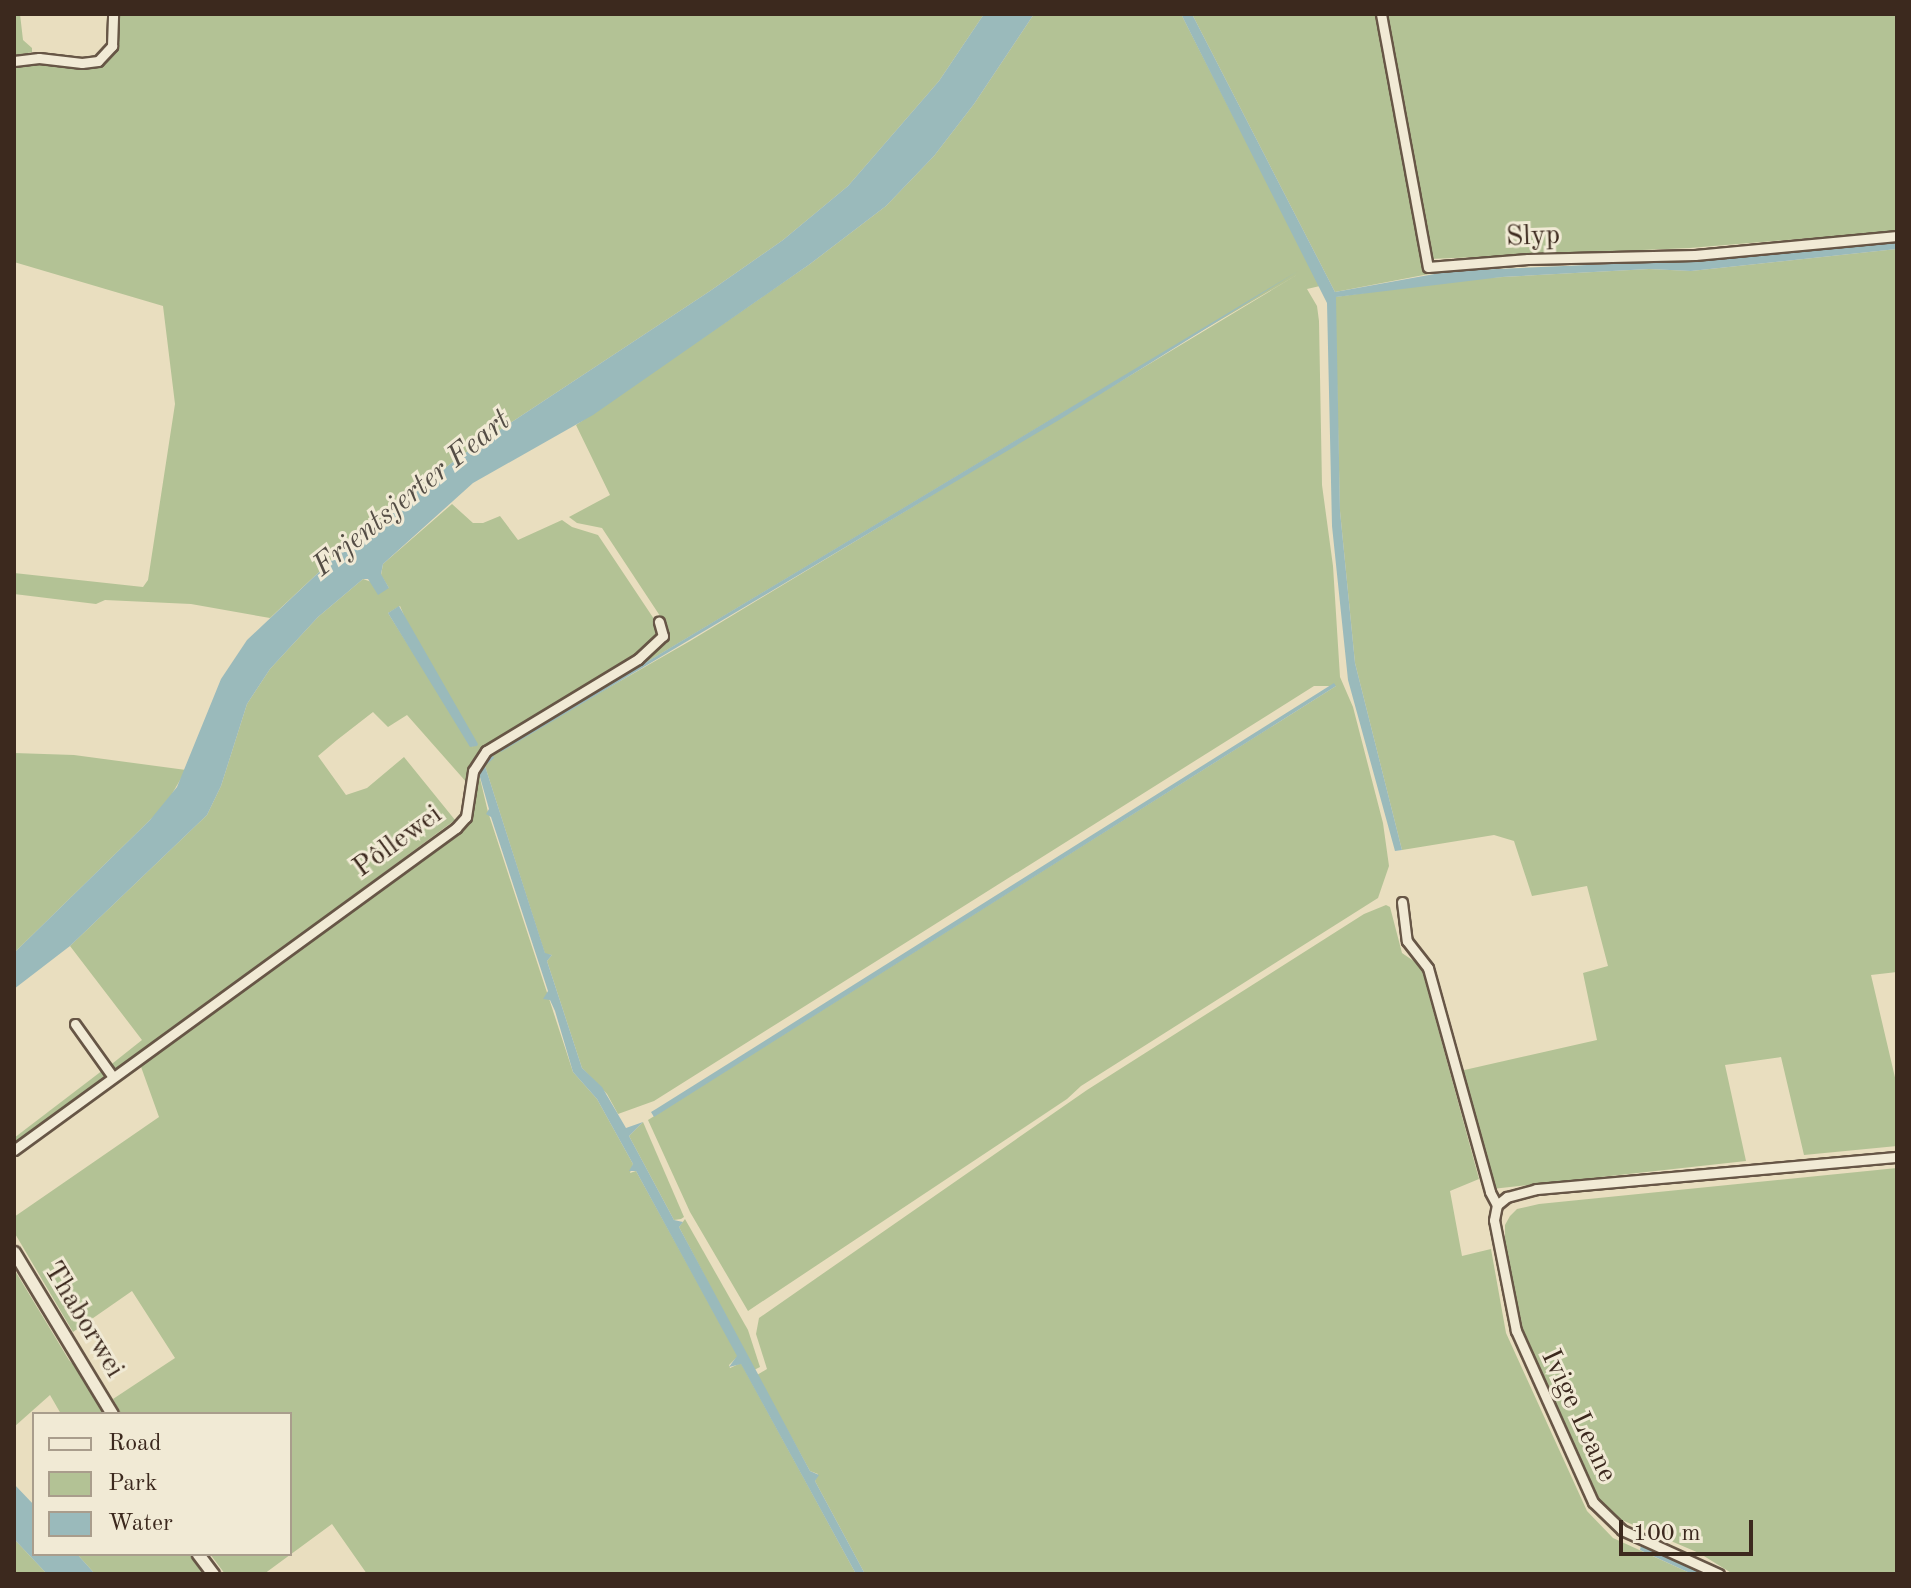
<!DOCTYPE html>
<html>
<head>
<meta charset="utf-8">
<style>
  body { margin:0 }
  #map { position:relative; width:1911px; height:1588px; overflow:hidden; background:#e9debf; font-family:"Old Standard TT",serif }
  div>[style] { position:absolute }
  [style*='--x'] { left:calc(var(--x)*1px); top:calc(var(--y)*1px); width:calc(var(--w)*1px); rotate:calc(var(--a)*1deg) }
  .green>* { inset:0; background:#b3c295 }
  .water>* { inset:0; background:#9ababb }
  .roads { filter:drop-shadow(2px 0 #675646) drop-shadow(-2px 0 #675646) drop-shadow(0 2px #675646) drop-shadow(0 -2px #675646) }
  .minor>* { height:9px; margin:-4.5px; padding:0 4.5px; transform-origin:4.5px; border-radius:4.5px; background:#f1ead5 }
  .tertiary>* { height:11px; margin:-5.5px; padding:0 5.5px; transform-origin:5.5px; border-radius:5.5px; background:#f1ead5 }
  span { translate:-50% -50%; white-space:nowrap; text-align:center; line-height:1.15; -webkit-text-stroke:6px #f1ead5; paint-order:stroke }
  .street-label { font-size:28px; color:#3c291e }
  .water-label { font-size:30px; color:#544d45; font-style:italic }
  .frame { position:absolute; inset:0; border:16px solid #3c291e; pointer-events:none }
  .legend { position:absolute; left:32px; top:1412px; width:260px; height:144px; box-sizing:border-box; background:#f1ead5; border:2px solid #a99d8c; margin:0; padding:10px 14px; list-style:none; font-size:24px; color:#3c291e }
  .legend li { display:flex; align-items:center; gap:16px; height:40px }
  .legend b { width:40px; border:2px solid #a99d8c }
  .scale { position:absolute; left:1619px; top:1520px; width:134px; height:36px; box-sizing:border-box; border:4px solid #3c291e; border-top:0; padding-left:10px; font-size:24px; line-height:28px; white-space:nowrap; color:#3c291e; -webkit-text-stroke:6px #f1ead5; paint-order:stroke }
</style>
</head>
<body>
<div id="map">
  <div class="green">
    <i style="clip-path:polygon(14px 14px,20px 14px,23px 40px,32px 48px,32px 52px,14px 56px)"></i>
    <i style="clip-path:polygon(118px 14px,984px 14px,939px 81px,848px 186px,783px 240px,710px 291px,459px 457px,336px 556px,270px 618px,191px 604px,105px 600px,96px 604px,14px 594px,14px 573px,143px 587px,148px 580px,175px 404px,163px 306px,14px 262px,14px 65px,33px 61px,97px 67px,115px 51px)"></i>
    <i style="clip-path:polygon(evenodd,1034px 14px,1181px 14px,1320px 286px,1307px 289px,1317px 306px,1319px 321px,1322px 485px,1333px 566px,1340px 677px,1353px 707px,1383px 823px,1389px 866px,1378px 898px,1081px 1086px,1067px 1099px,748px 1311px,690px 1212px,648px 1120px,1336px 686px,1314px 686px,654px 1101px,618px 1114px,607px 1094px,582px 1068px,547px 961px,552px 955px,545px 954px,485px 766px,492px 754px,486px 753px,667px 638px,666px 625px,602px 528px,577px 523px,569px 517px,610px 495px,576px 425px,810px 264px,886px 206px,934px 156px,974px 104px,1034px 14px,1300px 273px,690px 641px,500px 750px,1064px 412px,1300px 273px)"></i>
    <i style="clip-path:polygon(1192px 14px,1378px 14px,1423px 263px,1429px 274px,1335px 292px)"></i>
    <i style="clip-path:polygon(1384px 14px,1897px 14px,1897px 231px,1690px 248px,1430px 259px)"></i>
    <i style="clip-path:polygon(1897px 249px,1897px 972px,1871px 975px,1897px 1086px,1897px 1146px,1804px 1155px,1781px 1057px,1725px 1065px,1746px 1161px,1492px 1189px,1460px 1071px,1597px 1040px,1583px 973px,1608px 966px,1587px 886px,1532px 896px,1514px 841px,1494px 835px,1402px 850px,1355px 663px,1340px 511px,1335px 297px,1467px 279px,1649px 269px,1691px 271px)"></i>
    <i style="clip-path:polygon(evenodd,452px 504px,473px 523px,483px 523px,500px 516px,518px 540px,562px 520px,572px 527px,598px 535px,656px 622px,656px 636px,645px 650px,482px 752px,476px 757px,468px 784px,407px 715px,388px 727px,373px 712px,337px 740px,318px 756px,346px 795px,367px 788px,404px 757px,455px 820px,113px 1073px,108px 1067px,142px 1040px,70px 946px,207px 815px,221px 786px,247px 704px,270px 669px,318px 617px,363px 579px,389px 588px,381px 575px,383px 564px,452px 504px,400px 606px,405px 618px,473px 748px,388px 613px,400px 606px)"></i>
    <i style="clip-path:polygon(14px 753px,74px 755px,186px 770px,166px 804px,150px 820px,14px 953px)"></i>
    <i style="clip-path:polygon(478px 770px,488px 812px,573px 1072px,597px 1099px,633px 1164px,630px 1173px,636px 1171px,738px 1356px,729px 1365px,730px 1368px,741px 1363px,856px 1574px,367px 1574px,332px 1524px,264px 1574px,225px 1574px,210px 1554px,290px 1554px,290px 1414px,121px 1414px,113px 1399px,175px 1358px,132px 1291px,73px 1332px,14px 1232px,14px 1217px,159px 1117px,140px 1064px,462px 833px,473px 810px)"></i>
    <i style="clip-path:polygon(1386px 905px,1390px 907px,1402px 953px,1421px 966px,1479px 1179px,1450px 1191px,1462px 1256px,1491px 1249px,1506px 1333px,1587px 1511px,1613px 1538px,1692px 1574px,865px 1574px,815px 1481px,818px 1474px,810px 1471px,757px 1375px,767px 1369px,756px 1334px,759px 1318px,1087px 1090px,1364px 914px)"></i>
    <i style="clip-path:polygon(103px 1070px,107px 1076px,14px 1143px,14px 1138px)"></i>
    <i style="clip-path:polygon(643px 1122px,684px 1217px,681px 1219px,674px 1220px,629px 1136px)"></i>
    <i style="clip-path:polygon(1897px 1168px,1897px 1574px,1733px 1574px,1699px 1553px,1610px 1515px,1594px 1495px,1523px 1330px,1505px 1243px,1505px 1225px,1510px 1216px,1517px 1209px,1539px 1204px)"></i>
    <i style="clip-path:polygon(685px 1219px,748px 1330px,760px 1367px,754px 1370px,679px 1227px)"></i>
    <i style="clip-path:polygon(14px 1269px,69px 1360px,85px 1377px,109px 1414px,61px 1414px,50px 1395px,14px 1427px)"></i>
    <i style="clip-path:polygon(14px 1539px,47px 1574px,14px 1574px)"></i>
    <i style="clip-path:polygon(77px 1554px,193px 1554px,207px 1574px,95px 1574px)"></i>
  </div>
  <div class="water">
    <i style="clip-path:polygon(984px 14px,1034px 14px,974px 104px,934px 156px,886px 206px,810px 264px,593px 415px,473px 483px,383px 564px,381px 574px,389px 588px,378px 595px,368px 579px,363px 579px,318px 617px,270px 669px,247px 704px,221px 786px,207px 815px,70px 946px,14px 989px,14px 953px,150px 820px,177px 787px,221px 679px,247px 640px,336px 556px,459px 457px,710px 291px,783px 240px,848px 186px,939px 81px)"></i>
    <i style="clip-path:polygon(1181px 14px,1192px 14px,1335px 292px,1451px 271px,1702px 260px,1897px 240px,1897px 249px,1691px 271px,1649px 269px,1502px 277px,1336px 297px,1340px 511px,1355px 663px,1402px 850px,1395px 851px,1348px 680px,1332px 526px,1327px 303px)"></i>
    <i style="clip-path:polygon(1298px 271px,1059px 420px,501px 752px,500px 750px)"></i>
    <i style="clip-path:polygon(399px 606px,478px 744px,477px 746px,470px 747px,388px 613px)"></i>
    <i style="clip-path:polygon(1334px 683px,1336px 686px,654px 1117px,651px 1112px,656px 1109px)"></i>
    <i style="clip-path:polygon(492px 754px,494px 758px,485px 766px,545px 953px,552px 955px,547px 961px,582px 1068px,602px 1087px,626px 1128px,643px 1122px,629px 1136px,674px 1220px,683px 1222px,679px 1227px,810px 1471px,819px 1475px,815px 1481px,865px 1574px,856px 1574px,741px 1364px,729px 1367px,737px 1356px,636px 1171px,629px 1171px,633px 1164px,597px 1099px,573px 1072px,555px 1011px,550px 1000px,543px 999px,548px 991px,491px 817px,486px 814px,489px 809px,478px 770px)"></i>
    <i style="clip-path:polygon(14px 1484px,34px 1505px,34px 1554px,77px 1554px,95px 1574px,47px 1574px,14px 1539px)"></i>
    <i style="clip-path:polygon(1641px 1545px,1690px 1563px,1704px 1574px,1692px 1574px,1640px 1550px)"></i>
  </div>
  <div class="roads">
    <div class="minor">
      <i style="--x:1381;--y:14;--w:257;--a:79.5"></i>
      <i style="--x:1428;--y:267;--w:100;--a:-4.6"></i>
      <i style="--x:1528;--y:259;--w:167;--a:-1.4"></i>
      <i style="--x:1695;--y:255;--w:203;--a:-5.4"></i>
      <i style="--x:14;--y:61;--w:25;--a:-7"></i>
      <i style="--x:39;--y:58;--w:43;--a:6.6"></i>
      <i style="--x:82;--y:63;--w:16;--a:-7"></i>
      <i style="--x:98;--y:61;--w:21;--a:-47"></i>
      <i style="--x:112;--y:46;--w:32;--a:-88"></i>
      <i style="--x:1402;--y:902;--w:39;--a:83"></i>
      <i style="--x:1407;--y:941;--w:34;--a:52"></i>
      <i style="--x:1428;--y:968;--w:232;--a:74.5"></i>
      <i style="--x:1490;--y:1192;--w:15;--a:62"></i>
      <i style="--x:75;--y:1024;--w:65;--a:54.4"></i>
      <i style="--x:14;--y:1150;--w:547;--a:-36.07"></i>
      <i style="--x:456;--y:828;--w:15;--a:-48"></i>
      <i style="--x:466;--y:817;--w:47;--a:-81.3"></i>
      <i style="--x:473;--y:771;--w:24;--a:-57"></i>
      <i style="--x:486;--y:751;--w:178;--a:-31.2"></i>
      <i style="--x:638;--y:659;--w:34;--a:-43"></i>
      <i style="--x:663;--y:636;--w:15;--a:-106"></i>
      <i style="--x:1719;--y:1574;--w:107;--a:-155.6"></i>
      <i style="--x:1622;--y:1530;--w:40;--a:-136"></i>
      <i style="--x:1593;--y:1502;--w:188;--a:-114.2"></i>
      <i style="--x:1516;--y:1331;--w:113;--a:-101.2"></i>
      <i style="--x:1494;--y:1220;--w:15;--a:-79"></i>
      <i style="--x:1497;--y:1205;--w:13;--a:-39"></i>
      <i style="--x:1507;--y:1197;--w:30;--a:-15"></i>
      <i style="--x:1536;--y:1189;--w:362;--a:-5.1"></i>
    </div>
    <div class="tertiary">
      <i style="--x:14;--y:1252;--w:189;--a:58.8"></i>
      <i style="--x:198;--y:1554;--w:25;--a:53"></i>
    </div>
  </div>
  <div class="street-label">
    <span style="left:1533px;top:237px;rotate:-2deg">Slyp</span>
    <span style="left:398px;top:842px;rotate:-36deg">Pôllewei</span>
    <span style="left:83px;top:1320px;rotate:59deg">Thaborwei</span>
    <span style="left:1578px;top:1416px;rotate:65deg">Ivige Leane</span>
  </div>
  <div class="water-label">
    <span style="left:412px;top:494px;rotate:-39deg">Frjentsjerter Feart</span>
  </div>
  <div class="frame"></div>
  <ul class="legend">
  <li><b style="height:10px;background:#f1ead5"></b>Road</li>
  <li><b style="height:22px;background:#b3c295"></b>Park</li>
  <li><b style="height:22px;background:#9ababb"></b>Water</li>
  </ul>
  <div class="scale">100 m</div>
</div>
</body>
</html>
